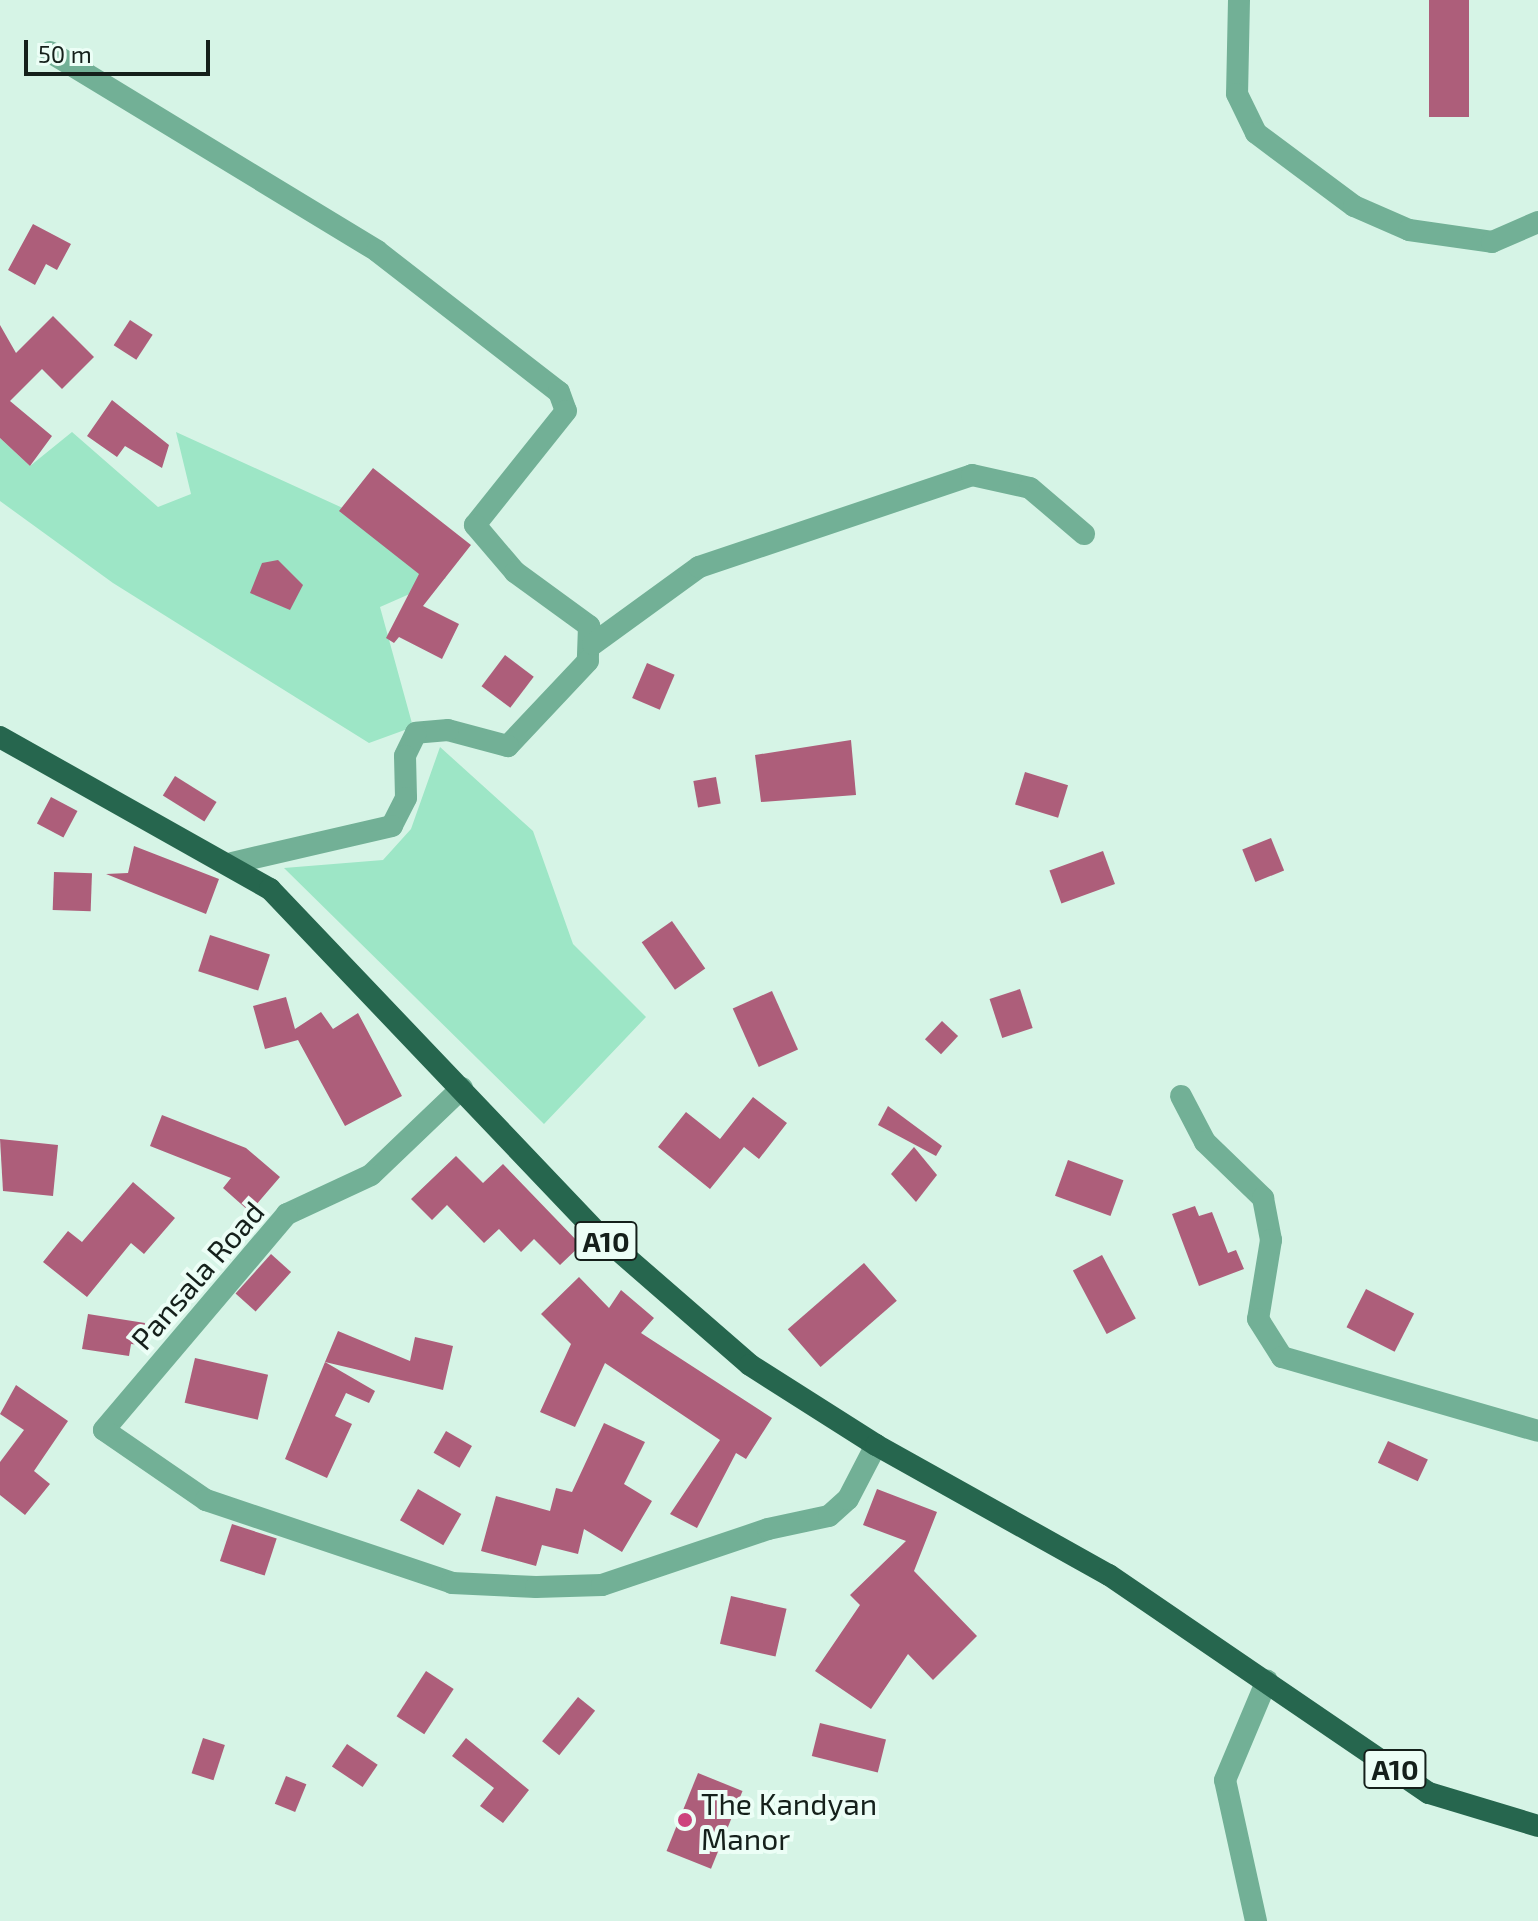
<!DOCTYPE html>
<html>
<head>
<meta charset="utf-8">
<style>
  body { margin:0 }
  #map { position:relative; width:1538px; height:1921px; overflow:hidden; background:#d6f4e6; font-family:"Exo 2",sans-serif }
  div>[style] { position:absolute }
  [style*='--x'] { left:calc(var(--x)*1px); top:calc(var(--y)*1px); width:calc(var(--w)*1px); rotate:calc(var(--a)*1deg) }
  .green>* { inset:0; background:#9de6c6 }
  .building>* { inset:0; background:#ad5e7a; transform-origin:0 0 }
  .minor>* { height:22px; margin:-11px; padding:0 11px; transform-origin:11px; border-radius:11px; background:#72b096 }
  .trunk>* { height:22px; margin:-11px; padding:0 11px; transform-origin:11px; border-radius:11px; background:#26664e }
  .dots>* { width:22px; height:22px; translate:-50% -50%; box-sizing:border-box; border:4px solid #ecfef6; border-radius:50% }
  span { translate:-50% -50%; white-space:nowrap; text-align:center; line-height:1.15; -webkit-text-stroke:8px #ecfef6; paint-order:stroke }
  .shield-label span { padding:2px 6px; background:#ecfef6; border:2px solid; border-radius:6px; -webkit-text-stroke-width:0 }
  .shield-label { font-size:28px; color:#15201b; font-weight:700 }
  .street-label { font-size:30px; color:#15201b }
  .poi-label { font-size:30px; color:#15201b }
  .left { translate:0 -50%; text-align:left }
  .scale { position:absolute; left:24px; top:40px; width:186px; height:36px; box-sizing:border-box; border:4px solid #15201b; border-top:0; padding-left:10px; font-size:24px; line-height:28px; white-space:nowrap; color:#15201b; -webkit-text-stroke:6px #ecfef6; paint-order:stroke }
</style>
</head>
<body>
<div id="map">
  <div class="green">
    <i style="clip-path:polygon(72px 432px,158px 507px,191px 494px,176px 432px,380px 525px,446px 578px,380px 607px,413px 727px,369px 743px,113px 583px,0 501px,0 438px,30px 466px)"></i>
    <i style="clip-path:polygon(440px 747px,533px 831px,573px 944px,646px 1017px,544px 1124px,284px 868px,383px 860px,411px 829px)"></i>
  </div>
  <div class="building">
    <i style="left:1429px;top:0;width:40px;height:117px"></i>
    <i style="clip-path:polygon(33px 224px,71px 244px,57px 270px,46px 264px,35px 285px,8px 270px)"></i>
    <i style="clip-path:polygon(53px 316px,94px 357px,62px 389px,42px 369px,10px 401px,52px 436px,30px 466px,0 438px,0 325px,16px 353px)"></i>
    <i style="left:130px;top:320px;width:27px;height:30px;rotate:33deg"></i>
    <i style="clip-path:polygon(112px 400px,169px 445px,162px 468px,125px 446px,117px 457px,87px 436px)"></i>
    <i style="clip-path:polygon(373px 468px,471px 545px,423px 606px,459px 624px,442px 659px,399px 637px,394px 643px,386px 638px,419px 574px,339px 511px)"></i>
    <i style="clip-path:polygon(278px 560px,303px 585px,290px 610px,250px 593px,262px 563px)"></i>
    <i style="left:505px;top:655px;width:36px;height:39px;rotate:37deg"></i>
    <i style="left:647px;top:663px;width:30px;height:38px;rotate:23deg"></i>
    <i style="clip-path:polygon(851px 740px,856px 795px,761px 802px,755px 755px)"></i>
    <i style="left:1025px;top:772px;width:45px;height:34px;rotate:17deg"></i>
    <i style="left:175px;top:776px;width:49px;height:23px;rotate:32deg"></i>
    <i style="left:716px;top:777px;width:27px;height:23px;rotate:80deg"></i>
    <i style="left:51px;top:797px;width:30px;height:30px;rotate:28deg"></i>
    <i style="left:1271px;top:838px;width:35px;height:31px;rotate:68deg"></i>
    <i style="clip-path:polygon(134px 846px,219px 879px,206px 914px,106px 874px,128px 873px)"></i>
    <i style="left:1103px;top:851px;width:35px;height:57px;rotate:70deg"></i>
    <i style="left:54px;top:872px;width:38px;height:38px;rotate:2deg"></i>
    <i style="left:672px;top:921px;width:58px;height:37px;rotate:55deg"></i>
    <i style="left:210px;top:935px;width:63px;height:38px;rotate:18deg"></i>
    <i style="left:1020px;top:989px;width:41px;height:32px;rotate:72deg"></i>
    <i style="left:772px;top:991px;width:64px;height:43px;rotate:66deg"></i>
    <i style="clip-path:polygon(286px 997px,295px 1029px,321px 1012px,333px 1029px,358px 1013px,402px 1096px,345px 1126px,298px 1040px,265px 1049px,253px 1006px)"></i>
    <i style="left:942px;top:1021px;width:22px;height:25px;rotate:43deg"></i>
    <i style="clip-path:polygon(753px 1097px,787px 1123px,759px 1159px,744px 1147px,710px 1189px,658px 1147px,686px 1112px,720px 1139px)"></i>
    <i style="clip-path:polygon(888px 1106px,942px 1146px,936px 1156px,878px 1125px)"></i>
    <i style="clip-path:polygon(162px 1115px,246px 1148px,280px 1177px,250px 1212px,223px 1188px,231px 1178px,150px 1146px)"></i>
    <i style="clip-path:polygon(0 1139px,58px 1145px,53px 1196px,3px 1191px)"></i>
    <i style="clip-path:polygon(914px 1147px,937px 1175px,916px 1202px,891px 1174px)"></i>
    <i style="clip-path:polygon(456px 1156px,483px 1183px,503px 1164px,581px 1245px,560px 1265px,534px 1239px,521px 1252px,499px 1229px,484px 1243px,447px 1205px,432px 1220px,411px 1199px)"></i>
    <i style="left:1068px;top:1160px;width:59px;height:38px;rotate:20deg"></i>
    <i style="clip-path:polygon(133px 1182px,175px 1218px,144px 1254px,131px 1243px,87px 1297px,43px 1262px,68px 1231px,82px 1242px)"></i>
    <i style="clip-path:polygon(1195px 1206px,1199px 1216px,1212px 1212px,1228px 1253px,1236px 1250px,1244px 1269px,1199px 1286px,1172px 1214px)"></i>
    <i style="left:271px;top:1254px;width:27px;height:53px;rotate:42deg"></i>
    <i style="left:1102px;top:1255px;width:72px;height:33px;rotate:62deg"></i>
    <i style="left:864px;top:1263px;width:50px;height:101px;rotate:49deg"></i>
    <i style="clip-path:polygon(579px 1277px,609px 1308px,621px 1290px,654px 1318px,641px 1333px,772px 1418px,746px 1459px,736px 1453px,697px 1528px,670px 1514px,720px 1440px,605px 1363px,575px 1427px,540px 1412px,571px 1344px,541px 1314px)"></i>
    <i style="left:1366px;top:1289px;width:54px;height:43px;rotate:27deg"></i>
    <i style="clip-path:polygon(88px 1314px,145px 1323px,141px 1345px,131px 1344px,129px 1356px,82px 1349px)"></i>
    <i style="clip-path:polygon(338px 1331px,410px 1361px,415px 1337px,453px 1346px,443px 1390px,325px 1362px)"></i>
    <i style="left:195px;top:1358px;width:75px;height:46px;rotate:13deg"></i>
    <i style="clip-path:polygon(325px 1362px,375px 1391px,369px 1403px,346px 1393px,335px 1416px,352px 1424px,327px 1478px,285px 1459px)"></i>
    <i style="clip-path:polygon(16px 1385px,68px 1421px,34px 1471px,50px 1484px,25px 1515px,0 1495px,0 1462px,24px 1430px,0 1414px)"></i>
    <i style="clip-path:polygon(604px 1423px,645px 1442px,624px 1484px,652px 1501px,622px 1552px,584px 1529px,578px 1554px,542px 1545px,536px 1566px,481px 1551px,496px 1496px,550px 1511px,556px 1488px,572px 1492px)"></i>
    <i style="left:446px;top:1431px;width:30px;height:25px;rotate:30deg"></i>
    <i style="left:1388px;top:1441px;width:44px;height:24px;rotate:25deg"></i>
    <i style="left:418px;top:1489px;width:50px;height:36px;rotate:30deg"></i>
    <i style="clip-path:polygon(877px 1489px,937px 1512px,914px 1571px,977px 1636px,933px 1680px,908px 1654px,871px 1709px,815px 1671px,860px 1605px,850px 1595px,906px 1541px,863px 1525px)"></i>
    <i style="left:232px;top:1524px;width:47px;height:39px;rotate:18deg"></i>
    <i style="left:731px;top:1596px;width:57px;height:49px;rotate:13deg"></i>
    <i style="left:426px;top:1671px;width:33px;height:54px;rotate:33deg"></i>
    <i style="left:578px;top:1697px;width:22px;height:57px;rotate:39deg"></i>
    <i style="left:820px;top:1723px;width:68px;height:34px;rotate:14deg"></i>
    <i style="left:203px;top:1738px;width:23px;height:37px;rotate:18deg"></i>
    <i style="clip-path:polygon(466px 1738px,529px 1790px,503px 1823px,480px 1806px,494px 1788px,452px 1756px)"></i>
    <i style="left:347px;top:1744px;width:37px;height:27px;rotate:34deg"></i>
    <i style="left:698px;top:1773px;width:48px;height:84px;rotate:22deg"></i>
    <i style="left:286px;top:1776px;width:22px;height:30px;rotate:22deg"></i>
  </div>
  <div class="minor">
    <i style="--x:1239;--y:0;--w:94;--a:91.2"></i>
    <i style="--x:1237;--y:94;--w:43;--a:64"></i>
    <i style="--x:1256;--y:133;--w:122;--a:36.7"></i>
    <i style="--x:1354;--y:206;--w:60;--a:23.6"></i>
    <i style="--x:1409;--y:230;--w:84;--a:8.2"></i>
    <i style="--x:1492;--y:242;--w:50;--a:-23.5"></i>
    <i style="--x:50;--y:52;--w:383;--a:31.3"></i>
    <i style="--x:377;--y:251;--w:230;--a:37.8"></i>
    <i style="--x:559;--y:392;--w:20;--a:70"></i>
    <i style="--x:566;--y:411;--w:146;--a:128.6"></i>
    <i style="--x:475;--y:525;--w:62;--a:49.6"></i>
    <i style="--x:515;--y:572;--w:92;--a:36.1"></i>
    <i style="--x:589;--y:626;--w:35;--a:92"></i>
    <i style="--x:588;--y:661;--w:117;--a:133.3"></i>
    <i style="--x:508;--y:746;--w:62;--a:-165.1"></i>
    <i style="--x:448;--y:730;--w:32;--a:175"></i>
    <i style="--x:416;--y:733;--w:25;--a:116"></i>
    <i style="--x:405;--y:756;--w:42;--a:88.6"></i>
    <i style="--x:406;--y:798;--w:31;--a:117"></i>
    <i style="--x:392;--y:826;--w:164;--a:167"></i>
    <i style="--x:593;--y:644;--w:131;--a:-36"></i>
    <i style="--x:699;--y:567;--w:288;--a:-18.6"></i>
    <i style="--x:972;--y:475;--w:59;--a:12.6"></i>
    <i style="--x:1030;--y:488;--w:71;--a:40.4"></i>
    <i style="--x:462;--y:1088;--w:126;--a:136.3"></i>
    <i style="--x:371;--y:1175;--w:93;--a:155.1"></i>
    <i style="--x:287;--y:1214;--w:283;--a:130.3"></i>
    <i style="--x:104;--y:1430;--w:124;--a:34.5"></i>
    <i style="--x:206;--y:1500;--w:260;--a:18.6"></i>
    <i style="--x:452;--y:1583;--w:84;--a:2.7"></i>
    <i style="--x:536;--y:1587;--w:66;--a:-1.7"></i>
    <i style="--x:602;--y:1585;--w:175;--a:-18.6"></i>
    <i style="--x:768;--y:1529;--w:62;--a:-12"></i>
    <i style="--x:829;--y:1516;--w:25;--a:-42"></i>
    <i style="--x:848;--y:1499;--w:61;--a:-62.6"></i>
    <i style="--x:1181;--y:1096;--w:52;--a:62.4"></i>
    <i style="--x:1205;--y:1142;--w:81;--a:44"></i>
    <i style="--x:1263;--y:1198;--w:43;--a:79.2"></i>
    <i style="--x:1271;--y:1240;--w:80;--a:99.3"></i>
    <i style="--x:1258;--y:1319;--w:45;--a:57.7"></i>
    <i style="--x:1282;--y:1357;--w:266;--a:16.1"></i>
    <i style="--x:1256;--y:1921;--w:144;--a:-102.4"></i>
    <i style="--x:1225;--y:1780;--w:108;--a:-67.2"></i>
  </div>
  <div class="trunk">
    <i style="--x:0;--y:737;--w:310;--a:29.4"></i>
    <i style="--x:270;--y:889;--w:472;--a:46.4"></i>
    <i style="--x:596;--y:1231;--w:204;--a:41"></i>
    <i style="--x:750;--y:1365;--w:149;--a:32.4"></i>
    <i style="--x:876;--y:1445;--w:267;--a:29.2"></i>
    <i style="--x:1109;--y:1575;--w:387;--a:34.3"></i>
    <i style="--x:1429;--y:1793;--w:114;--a:16.8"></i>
  </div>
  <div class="dots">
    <i style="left:685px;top:1820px;background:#cd437d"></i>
  </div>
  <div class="shield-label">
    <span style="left:606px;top:1241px">A10</span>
    <span style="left:1395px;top:1769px">A10</span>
  </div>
  <div class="street-label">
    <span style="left:197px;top:1275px;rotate:-49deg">Pansala Road</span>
  </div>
  <div class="poi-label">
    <span class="left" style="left:701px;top:1820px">The Kandyan<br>Manor</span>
  </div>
  <div class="scale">50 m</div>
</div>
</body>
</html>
